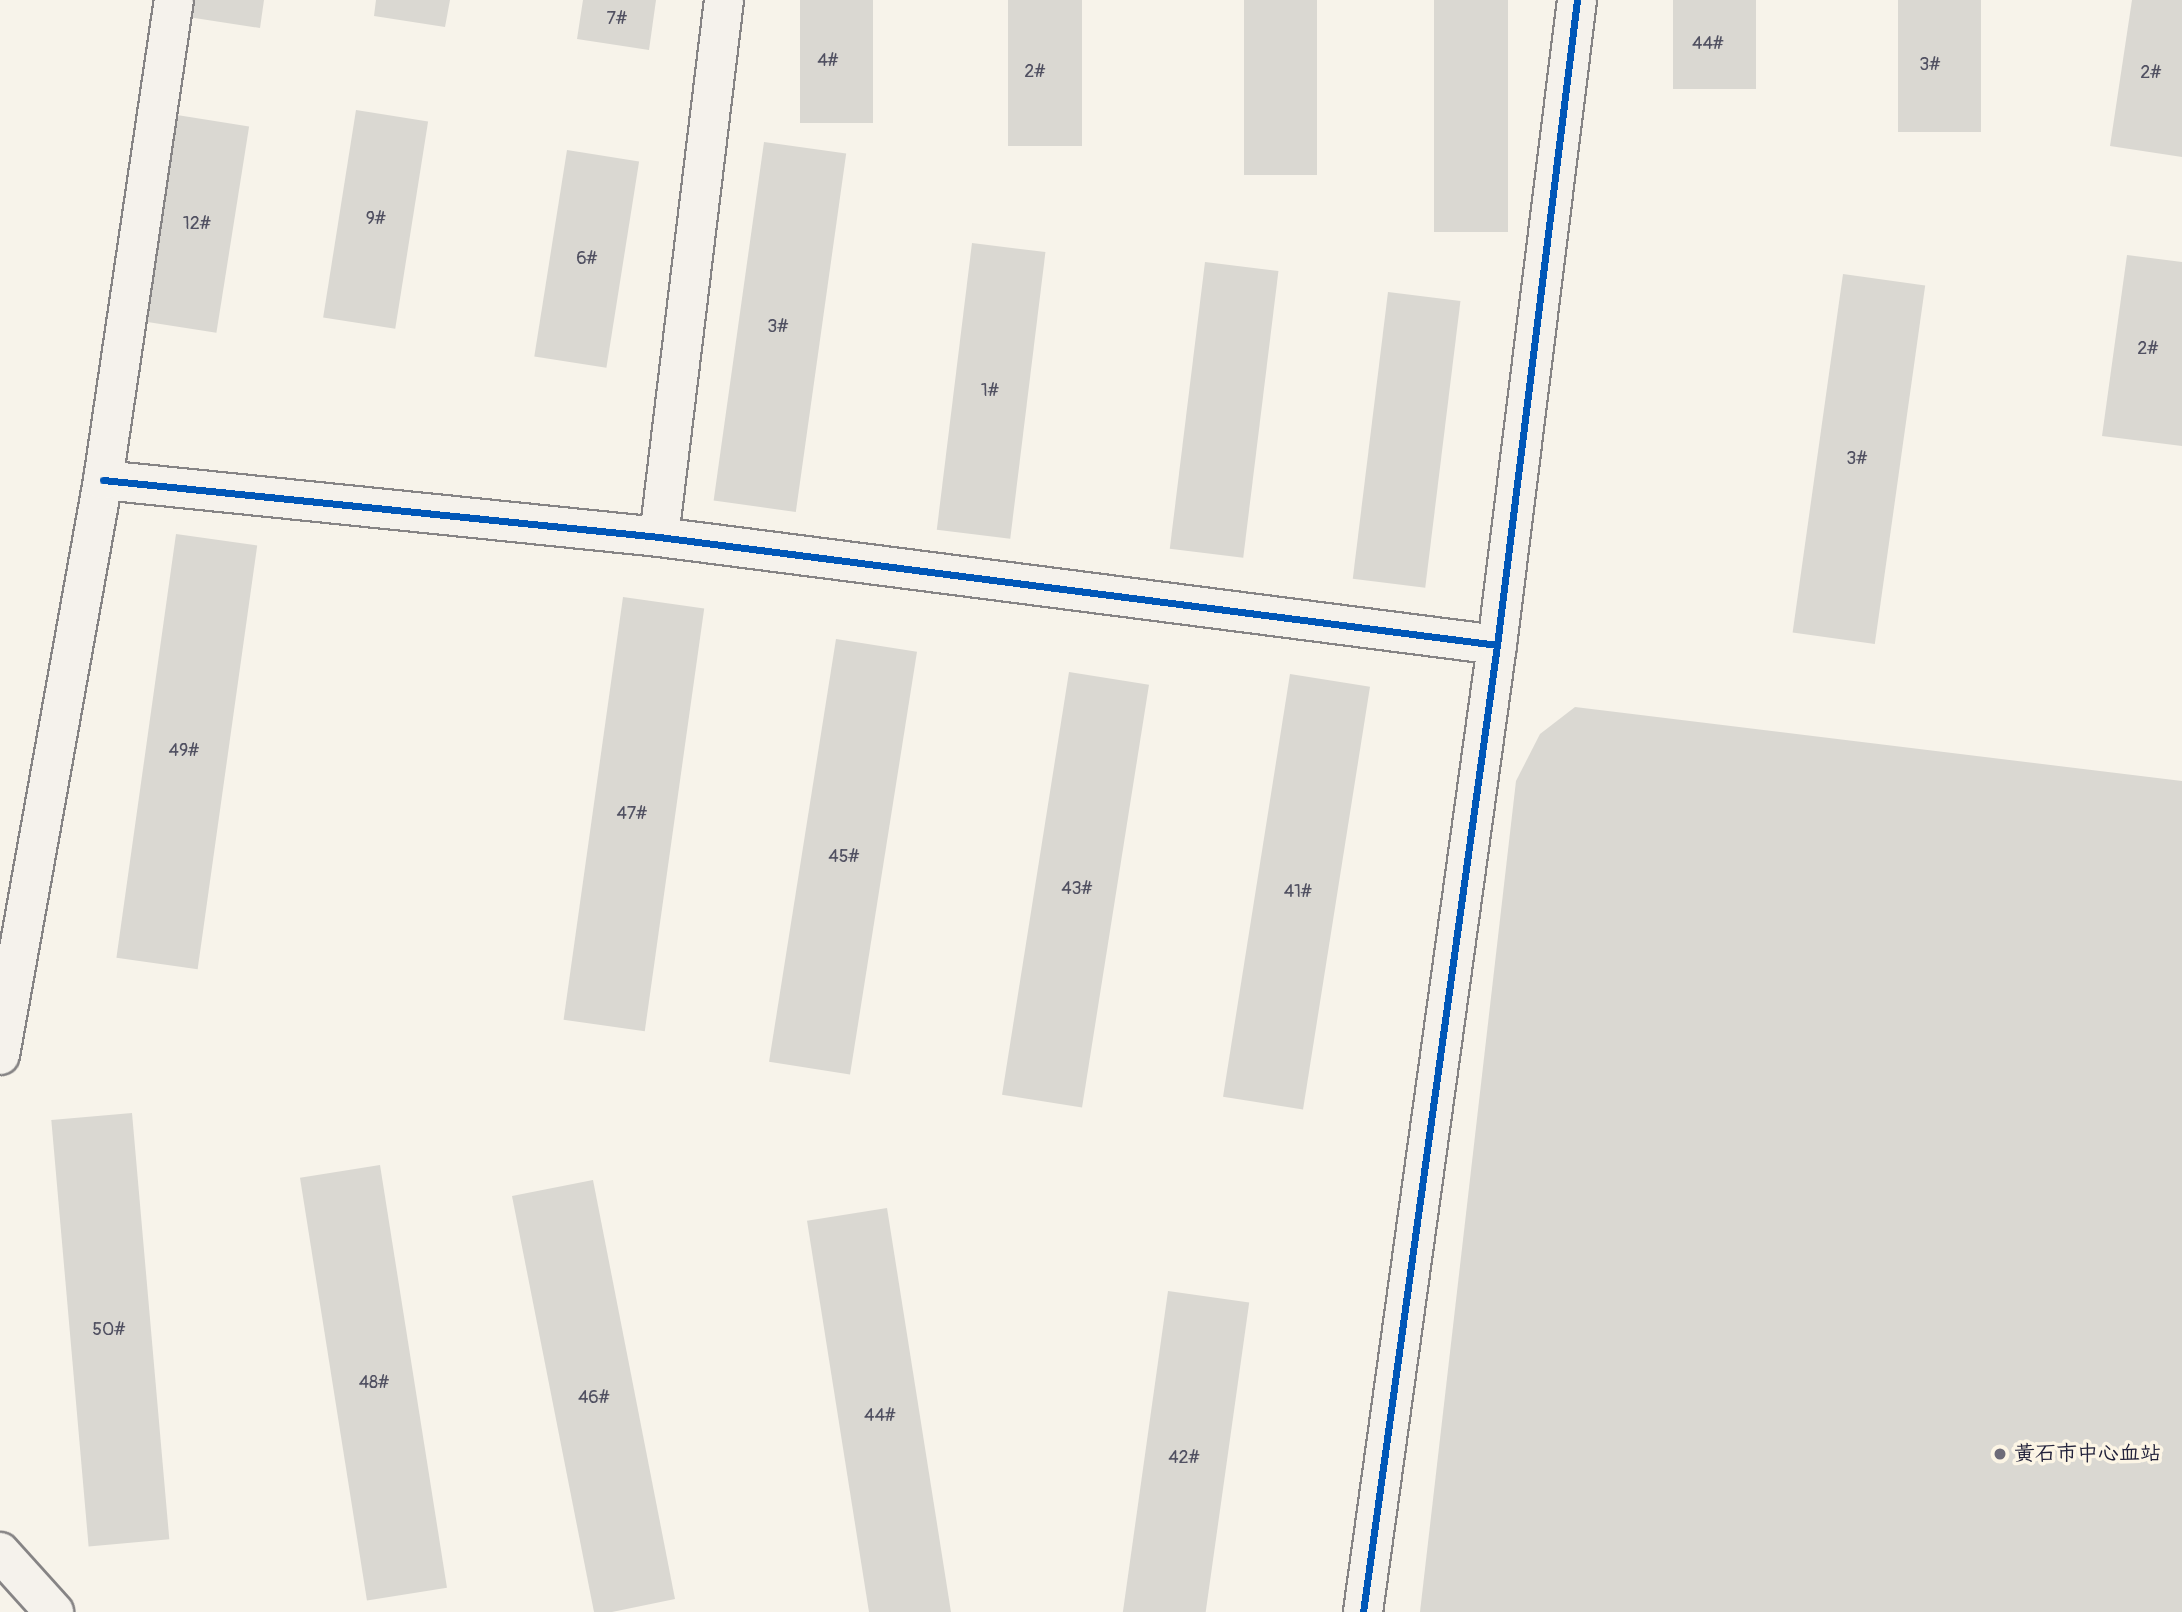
<!DOCTYPE html>
<html>
<head>
<meta charset="utf-8">
<style>
  body { margin:0 }
  #map { position:relative; width:2182px; height:1612px; overflow:hidden; background:#f7f3ea; font-family:Pangolin,"LXGW WenKai TC",sans-serif }
  div>[style] { position:absolute }
  [style*='--x'] { left:calc(var(--x)*1px); top:calc(var(--y)*1px); width:calc(var(--w)*1px); rotate:calc(var(--a)*1deg) }
  .building>* { inset:0; background:#dad8d2; transform-origin:0 0 }
  .roads { filter:drop-shadow(2px 0 #868485) drop-shadow(-2px 0 #868485) drop-shadow(0 2px #868485) drop-shadow(0 -2px #868485) }
  .minor>* { height:38px; margin:-19px; padding:0 19px; transform-origin:19px; border-radius:19px; background:#f5f2ec }
  .cycleway>* { height:7px; margin:-3.5px; padding:0 3.5px; transform-origin:3.5px; border-radius:3.5px; background:#0057b8 }
  .dots>* { width:19px; height:19px; translate:-50% -50%; box-sizing:border-box; border:4px solid #fcf5e5; border-radius:50% }
  span { translate:-50% -50%; white-space:nowrap; text-align:center; line-height:1.15; -webkit-text-stroke:7px #fcf5e5; paint-order:stroke }
  .number-label { font-size:18px; color:#505061 }
  .number-label span { -webkit-text-stroke-width:0 }
  .poi-label { font-size:21px; color:#22223b }
  .left { translate:0 -50%; text-align:left }
</style>
</head>
<body>
<div id="map">
  <div class="building">
    <i style="clip-path:polygon(191px 0,264px 0,260px 28px,188px 17px)"></i>
    <i style="clip-path:polygon(376px 0,450px 0,445px 27px,374px 16px)"></i>
    <i style="clip-path:polygon(583px 0,656px 0,649px 50px,577px 39px)"></i>
    <i style="left:800px;top:0;width:73px;height:123px"></i>
    <i style="left:1008px;top:0;width:74px;height:146px"></i>
    <i style="left:1244px;top:0;width:73px;height:175px"></i>
    <i style="left:1434px;top:0;width:74px;height:232px"></i>
    <i style="left:1673px;top:0;width:83px;height:89px"></i>
    <i style="left:1898px;top:0;width:83px;height:132px"></i>
    <i style="clip-path:polygon(2132px 0,2182px 0,2182px 157px,2110px 146px)"></i>
    <i style="left:356px;top:110px;width:73px;height:210px;rotate:9deg"></i>
    <i style="left:177px;top:115px;width:73px;height:209px;rotate:9deg"></i>
    <i style="left:764px;top:142px;width:83px;height:362px;rotate:8deg"></i>
    <i style="left:567px;top:150px;width:73px;height:209px;rotate:9deg"></i>
    <i style="left:972px;top:243px;width:74px;height:289px;rotate:7deg"></i>
    <i style="clip-path:polygon(2127px 255px,2182px 262px,2182px 446px,2102px 436px)"></i>
    <i style="left:1205px;top:262px;width:74px;height:289px;rotate:7deg"></i>
    <i style="left:1843px;top:274px;width:83px;height:362px;rotate:8deg"></i>
    <i style="left:1388px;top:292px;width:73px;height:289px;rotate:7deg"></i>
    <i style="left:176px;top:534px;width:82px;height:428px;rotate:8deg"></i>
    <i style="left:623px;top:597px;width:82px;height:427px;rotate:8deg"></i>
    <i style="left:836px;top:639px;width:82px;height:428px;rotate:9deg"></i>
    <i style="left:1069px;top:672px;width:81px;height:428px;rotate:9deg"></i>
    <i style="left:1290px;top:674px;width:81px;height:428px;rotate:9deg"></i>
    <i style="clip-path:polygon(1575px 707px,2182px 781px,2182px 1612px,1420px 1612px,1516px 781px,1540px 734px)"></i>
    <i style="left:132px;top:1113px;width:428px;height:81px;rotate:85deg"></i>
    <i style="left:380px;top:1165px;width:428px;height:81px;rotate:81deg"></i>
    <i style="clip-path:polygon(593px 1180px,675px 1599px,612px 1612px,594px 1612px,512px 1196px)"></i>
    <i style="left:887px;top:1208px;width:409px;height:81px;rotate:81deg"></i>
    <i style="left:1168px;top:1291px;width:82px;height:325px;rotate:8deg"></i>
  </div>
  <div class="roads">
    <div class="minor">
      <i style="--x:103;--y:480;--w:559;--a:5.85"></i>
      <i style="--x:659;--y:537;--w:845;--a:7.34"></i>
      <i style="--x:659;--y:537;--w:541;--a:-83.1"></i>
      <i style="--x:0;--y:1055;--w:584;--a:-79.84"></i>
      <i style="--x:103;--y:480;--w:485;--a:-81.6"></i>
      <i style="--x:0;--y:1552;--w:81;--a:48"></i>
      <i style="--x:1363;--y:1612;--w:976;--a:-82.11"></i>
      <i style="--x:1497;--y:645;--w:650;--a:-82.93"></i>
    </div>
  </div>
  <div class="cycleway">
    <i style="--x:103;--y:480;--w:559;--a:5.85"></i>
    <i style="--x:659;--y:537;--w:845;--a:7.34"></i>
    <i style="--x:1363;--y:1612;--w:976;--a:-82.11"></i>
    <i style="--x:1497;--y:645;--w:650;--a:-82.93"></i>
  </div>
  <div class="dots">
    <i style="left:2000px;top:1454px;background:#6d6b78"></i>
  </div>
  <div class="number-label">
    <span style="left:617px;top:19px">7#</span>
    <span style="left:1708px;top:44px">44#</span>
    <span style="left:828px;top:61px">4#</span>
    <span style="left:1930px;top:65px">3#</span>
    <span style="left:1035px;top:72px">2#</span>
    <span style="left:2151px;top:73px">2#</span>
    <span style="left:376px;top:219px">9#</span>
    <span style="left:197px;top:224px">12#</span>
    <span style="left:587px;top:259px">6#</span>
    <span style="left:778px;top:327px">3#</span>
    <span style="left:2148px;top:349px">2#</span>
    <span style="left:990px;top:391px">1#</span>
    <span style="left:1857px;top:459px">3#</span>
    <span style="left:184px;top:751px">49#</span>
    <span style="left:632px;top:814px">47#</span>
    <span style="left:844px;top:857px">45#</span>
    <span style="left:1077px;top:889px">43#</span>
    <span style="left:1298px;top:892px">41#</span>
    <span style="left:109px;top:1330px">50#</span>
    <span style="left:374px;top:1383px">48#</span>
    <span style="left:594px;top:1398px">46#</span>
    <span style="left:880px;top:1416px">44#</span>
    <span style="left:1184px;top:1458px">42#</span>
  </div>
  <div class="poi-label">
    <span class="left" style="left:2014px;top:1454px">黄石市中心血站</span>
  </div>
</div>
</body>
</html>
